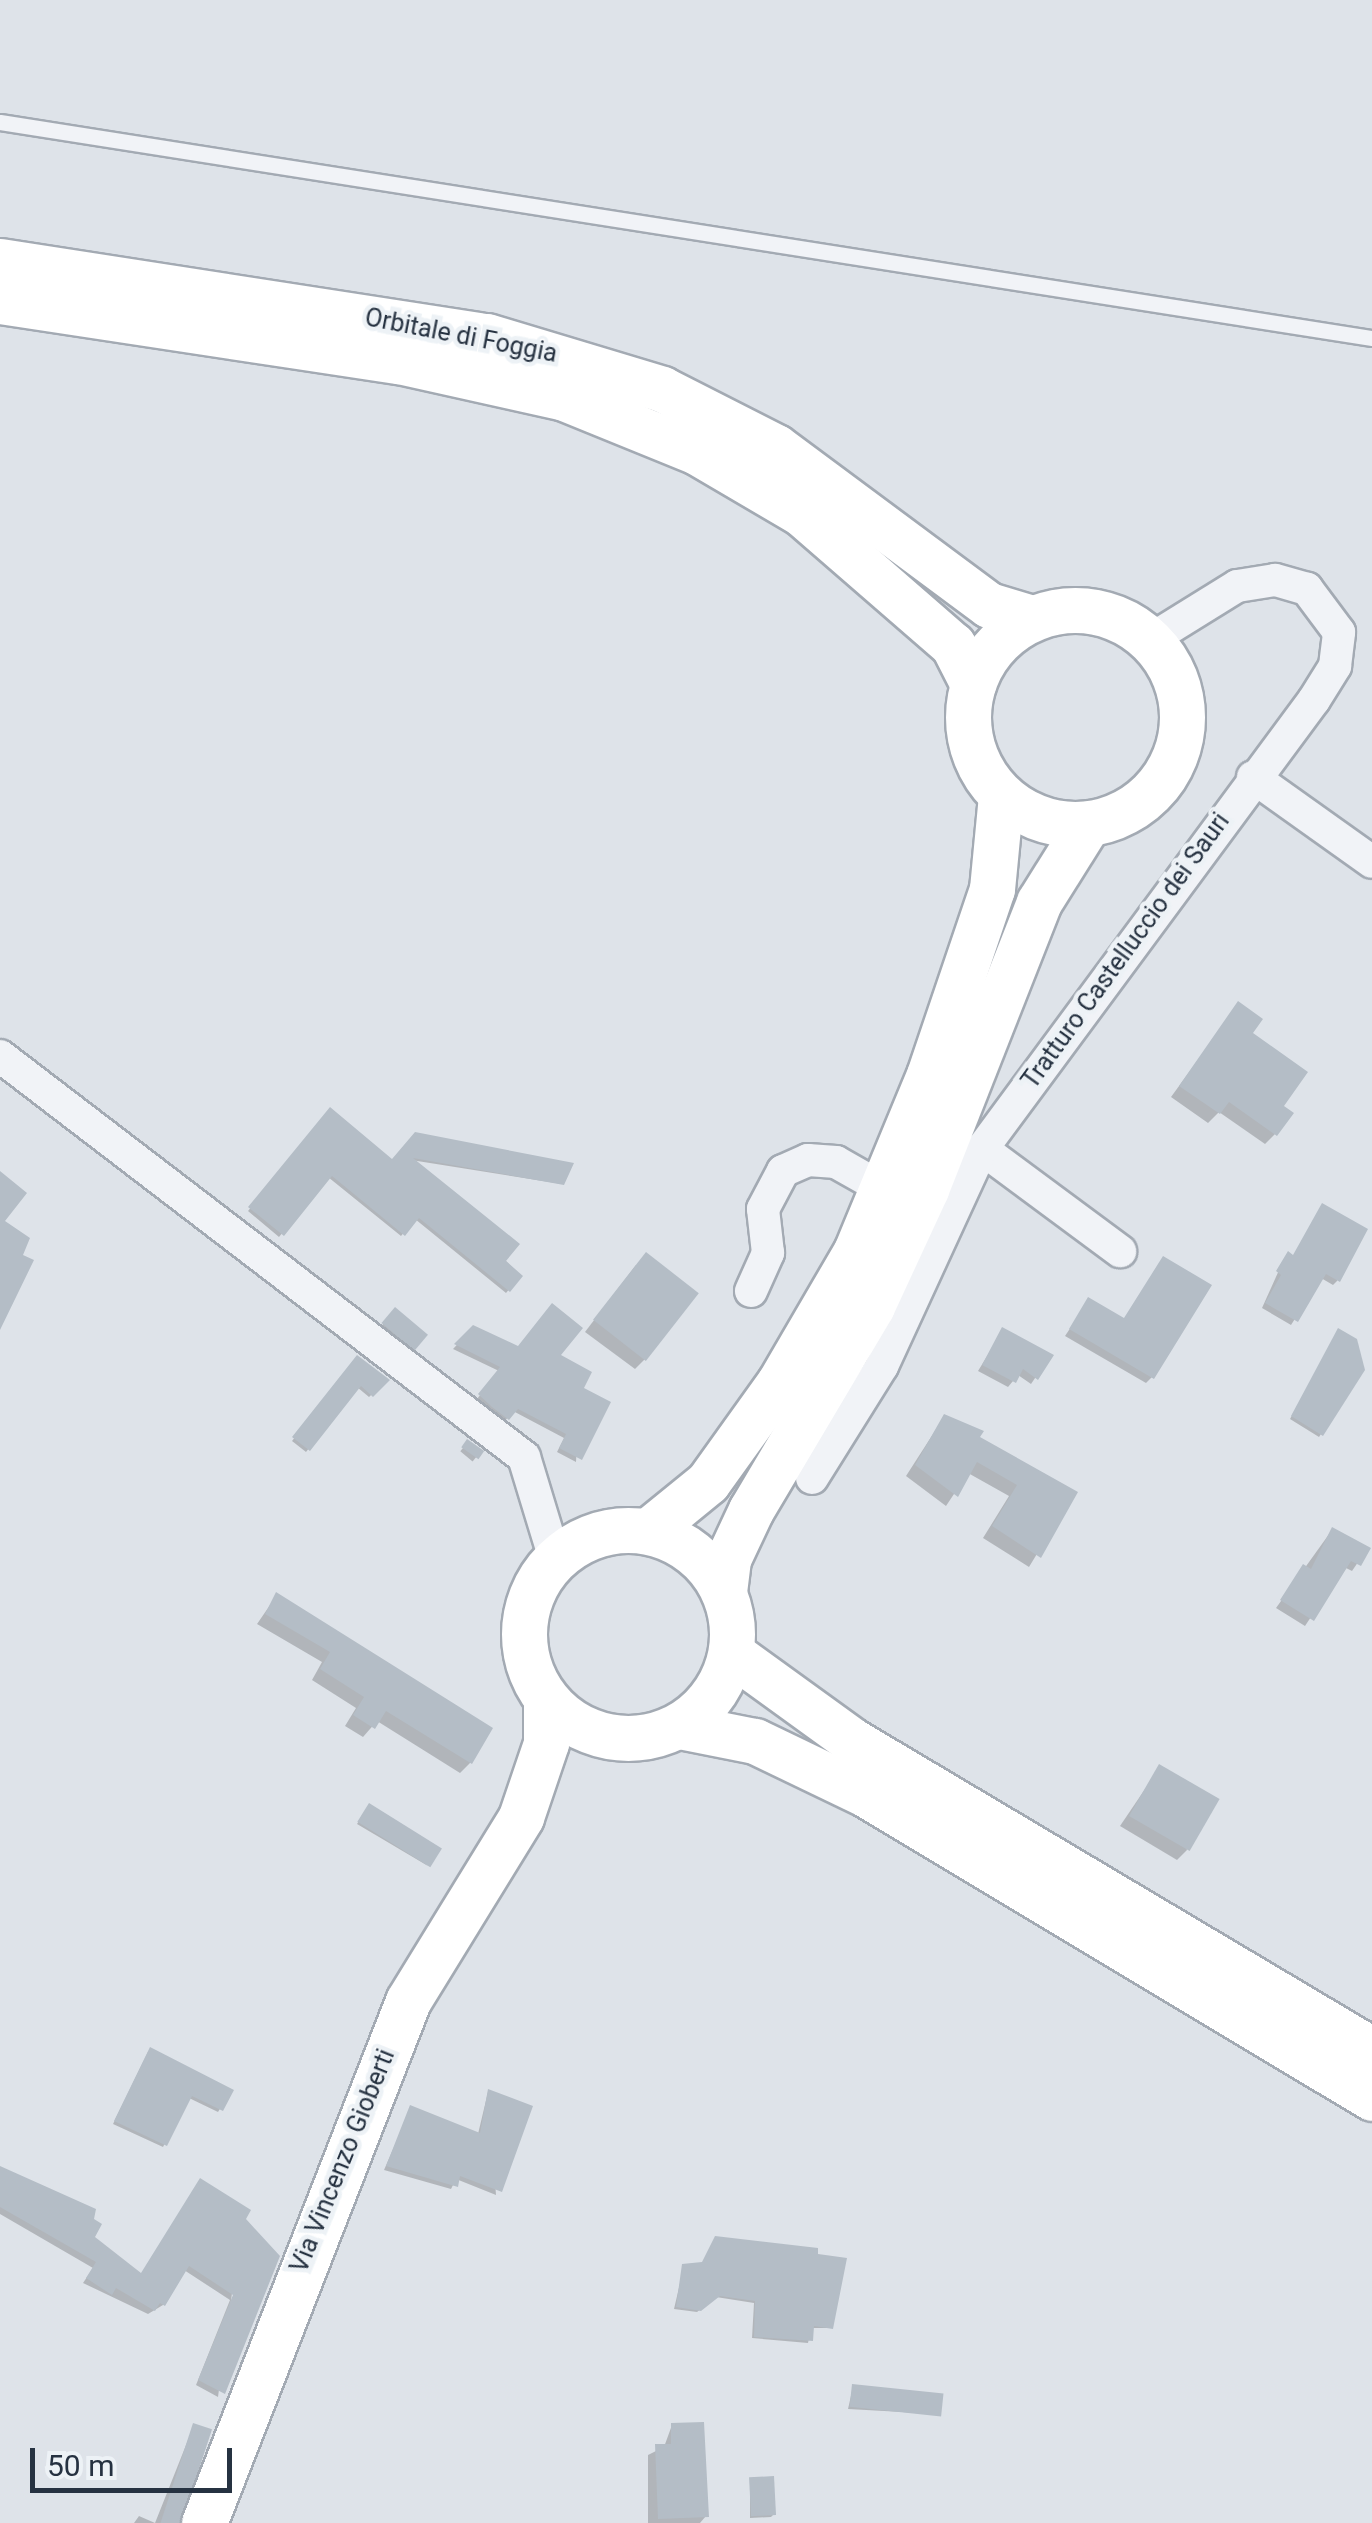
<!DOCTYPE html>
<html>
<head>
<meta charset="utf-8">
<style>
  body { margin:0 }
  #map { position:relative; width:1372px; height:2523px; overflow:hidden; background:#dee3e9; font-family:Roboto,sans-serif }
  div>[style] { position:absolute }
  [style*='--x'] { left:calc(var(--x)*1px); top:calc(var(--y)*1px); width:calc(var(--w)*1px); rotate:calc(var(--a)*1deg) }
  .shadow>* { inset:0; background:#0003; transform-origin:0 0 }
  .building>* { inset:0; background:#b4bdc6; transform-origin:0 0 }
  .roads { filter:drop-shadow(2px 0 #a3aab3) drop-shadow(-2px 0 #a3aab3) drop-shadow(0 2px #a3aab3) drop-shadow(0 -2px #a3aab3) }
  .lane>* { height:15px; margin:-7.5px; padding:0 7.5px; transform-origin:7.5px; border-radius:7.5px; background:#f1f3f7 }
  .street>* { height:32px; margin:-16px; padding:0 16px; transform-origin:16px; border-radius:16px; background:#f1f3f7 }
  .secondary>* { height:45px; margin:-22.5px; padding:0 22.5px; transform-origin:22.5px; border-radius:22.5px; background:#fff }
  .secondary>.ring { margin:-22.5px; padding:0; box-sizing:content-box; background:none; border:45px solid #fff; border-radius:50% }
  span { translate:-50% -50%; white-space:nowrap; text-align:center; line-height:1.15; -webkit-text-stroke:9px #edf2f6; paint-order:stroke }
  .street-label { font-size:25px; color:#263241 }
  .scale { position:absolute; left:30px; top:2448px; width:202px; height:45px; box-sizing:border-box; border:5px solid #263241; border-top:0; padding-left:12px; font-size:30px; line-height:35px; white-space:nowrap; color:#263241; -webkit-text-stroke:8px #edf2f6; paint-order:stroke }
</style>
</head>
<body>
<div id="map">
  <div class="shadow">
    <i style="clip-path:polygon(1238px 1005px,1280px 1107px,1275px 1134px,1265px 1144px,1219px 1112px,1208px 1123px,1171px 1097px)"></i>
    <i style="clip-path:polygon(330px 1110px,392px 1163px,416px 1135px,562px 1184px,411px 1160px,520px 1276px,506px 1293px,415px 1219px,401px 1236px,328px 1177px,279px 1237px,248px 1211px)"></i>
    <i style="clip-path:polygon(1364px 1230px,1337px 1281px,1333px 1285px,1321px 1278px,1291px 1325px,1262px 1308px,1284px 1259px)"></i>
    <i style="clip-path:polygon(636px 1265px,645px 1359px,635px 1369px,585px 1332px)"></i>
    <i style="clip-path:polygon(1089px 1300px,1152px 1377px,1146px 1383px,1065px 1336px)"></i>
    <i style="left:395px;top:1310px;width:39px;height:21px;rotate:40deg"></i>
    <i style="clip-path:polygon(473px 1328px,518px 1348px,557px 1356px,580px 1389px,576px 1462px,557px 1452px,564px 1438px,513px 1411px,504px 1422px,477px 1399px,499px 1371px,453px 1349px)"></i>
    <i style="clip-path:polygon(1003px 1330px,1050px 1356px,1031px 1384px,1018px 1375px,1008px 1387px,978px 1371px)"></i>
    <i style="clip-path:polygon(1336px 1334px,1321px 1434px,1319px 1437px,1290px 1419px)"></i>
    <i style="clip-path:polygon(358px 1358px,387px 1380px,369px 1397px,357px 1387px,306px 1452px,292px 1441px)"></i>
    <i style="clip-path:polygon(944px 1417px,1074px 1493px,1029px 1567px,983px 1538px,1009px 1496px,968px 1473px,946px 1506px,906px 1476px)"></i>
    <i style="left:468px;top:1442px;width:16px;height:12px;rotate:40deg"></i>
    <i style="clip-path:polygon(1332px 1530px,1367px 1549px,1352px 1571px,1344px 1567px,1305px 1626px,1276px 1608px)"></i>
    <i style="clip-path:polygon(277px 1595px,489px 1729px,470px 1763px,460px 1773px,377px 1721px,363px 1737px,345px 1726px,356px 1708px,312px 1680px,322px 1662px,257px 1624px)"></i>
    <i style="clip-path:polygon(1160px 1767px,1187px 1850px,1177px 1860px,1120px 1826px)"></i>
    <i style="clip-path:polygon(367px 1808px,428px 1866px,357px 1824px)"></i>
    <i style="clip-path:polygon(148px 2052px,231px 2091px,218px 2112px,189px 2098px,163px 2147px,113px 2124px)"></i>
    <i style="clip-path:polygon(488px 2092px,496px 2195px,456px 2179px,451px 2189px,384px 2170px,411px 2108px,478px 2134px)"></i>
    <i style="clip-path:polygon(0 2167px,141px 2276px,242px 2219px,218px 2397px,196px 2385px,230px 2300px,184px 2270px,163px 2305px,148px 2314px,83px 2283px,93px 2268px,0 2214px)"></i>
    <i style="clip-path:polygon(684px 2266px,831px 2328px,811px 2328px,808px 2343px,752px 2338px,754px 2303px,716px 2297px,697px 2312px,674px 2309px)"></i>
    <i style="clip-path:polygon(853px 2387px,938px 2414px,848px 2409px)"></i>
    <i style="clip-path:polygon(194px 2425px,176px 2523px,134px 2523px,139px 2516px,155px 2523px)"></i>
    <i style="clip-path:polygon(672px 2425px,706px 2516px,700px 2523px,648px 2523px,648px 2455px,664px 2447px)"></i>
    <i style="clip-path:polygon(750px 2480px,774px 2514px,771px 2517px,750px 2518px)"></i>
  </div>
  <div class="building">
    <i style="clip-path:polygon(1238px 1001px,1263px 1019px,1253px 1033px,1308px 1072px,1284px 1106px,1294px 1113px,1277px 1136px,1229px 1102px,1220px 1114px,1179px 1086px)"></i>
    <i style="clip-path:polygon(330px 1107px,392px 1159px,415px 1132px,574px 1163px,564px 1185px,413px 1158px,520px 1244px,506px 1261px,523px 1276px,510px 1292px,419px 1218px,405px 1236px,332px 1176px,284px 1236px,248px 1207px)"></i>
    <i style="clip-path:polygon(0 1171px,27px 1193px,5px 1221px,30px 1238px,23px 1255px,34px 1260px,0 1330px)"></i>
    <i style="clip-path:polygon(1322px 1203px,1368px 1229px,1340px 1282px,1326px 1274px,1298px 1322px,1265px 1303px,1281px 1275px,1276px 1271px,1288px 1251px,1293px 1255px)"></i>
    <i style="left:646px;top:1252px;width:67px;height:86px;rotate:38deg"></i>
    <i style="clip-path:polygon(1163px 1256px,1212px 1285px,1154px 1379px,1069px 1329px,1088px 1297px,1124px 1318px)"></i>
    <i style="clip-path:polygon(552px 1303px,583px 1328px,561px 1355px,592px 1372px,584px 1388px,611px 1402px,582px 1460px,559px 1448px,566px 1434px,518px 1409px,509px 1420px,492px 1407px,478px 1394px,500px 1367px,454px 1344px,473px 1325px,518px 1346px)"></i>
    <i style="left:395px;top:1307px;width:43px;height:21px;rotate:40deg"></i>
    <i style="clip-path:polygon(1002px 1327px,1054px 1355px,1038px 1380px,1023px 1369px,1016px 1383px,982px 1365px)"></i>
    <i style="clip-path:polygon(1338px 1328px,1357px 1339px,1365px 1370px,1323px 1436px,1291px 1416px)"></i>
    <i style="clip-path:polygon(357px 1355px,390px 1380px,373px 1397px,361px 1386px,310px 1451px,292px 1437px)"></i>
    <i style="clip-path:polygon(944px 1414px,984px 1431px,980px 1437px,1078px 1492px,1041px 1558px,992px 1526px,1017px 1485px,977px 1462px,958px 1497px,915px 1465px)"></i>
    <i style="left:467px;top:1439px;width:21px;height:10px;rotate:35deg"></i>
    <i style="clip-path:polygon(1332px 1527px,1371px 1548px,1361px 1566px,1351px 1561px,1314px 1621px,1280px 1600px,1303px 1564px,1311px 1569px)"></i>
    <i style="clip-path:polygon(276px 1592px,493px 1728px,472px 1764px,386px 1711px,375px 1729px,353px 1715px,364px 1697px,320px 1669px,330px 1652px,265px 1614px)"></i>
    <i style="left:1159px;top:1764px;width:70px;height:60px;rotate:30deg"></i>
    <i style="left:369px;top:1803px;width:86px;height:22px;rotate:32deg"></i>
    <i style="clip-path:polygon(150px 2047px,234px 2090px,223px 2111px,192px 2096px,167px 2146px,114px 2121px)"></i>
    <i style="clip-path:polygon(488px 2089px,533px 2106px,502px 2192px,460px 2176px,458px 2187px,386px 2166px,410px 2105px,480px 2133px)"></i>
    <i style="clip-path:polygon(0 2166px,96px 2209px,94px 2219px,102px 2224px,95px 2237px,141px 2273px,200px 2178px,251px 2210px,246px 2219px,280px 2256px,225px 2394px,198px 2380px,233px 2295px,189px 2266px,165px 2306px,160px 2303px,155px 2311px,116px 2288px,112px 2295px,86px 2278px,96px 2262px,0 2207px)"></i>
    <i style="clip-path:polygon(715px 2236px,818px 2248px,818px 2254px,847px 2258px,833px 2329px,814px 2326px,813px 2341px,754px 2337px,755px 2301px,720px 2296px,701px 2311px,676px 2307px,682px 2264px,702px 2262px)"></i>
    <i style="left:852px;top:2384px;width:92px;height:23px;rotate:6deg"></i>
    <i style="clip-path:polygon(704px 2422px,709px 2517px,658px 2519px,655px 2444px,671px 2444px,671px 2423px)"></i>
    <i style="left:193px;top:2423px;width:20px;height:107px;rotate:18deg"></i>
    <i style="left:774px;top:2476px;width:39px;height:25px;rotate:87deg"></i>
  </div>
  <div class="roads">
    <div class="lane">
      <i style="--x:0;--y:122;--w:1389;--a:8.95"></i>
    </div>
    <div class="street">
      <i style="--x:1253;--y:777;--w:146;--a:35.5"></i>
      <i style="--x:0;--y:1056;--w:660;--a:37.43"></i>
      <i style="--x:524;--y:1457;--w:107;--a:73.1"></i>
      <i style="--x:982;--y:1149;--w:172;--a:36.5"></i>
      <i style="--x:751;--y:1291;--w:42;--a:-65.9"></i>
      <i style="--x:768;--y:1253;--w:44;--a:-96.5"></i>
      <i style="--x:763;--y:1209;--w:43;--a:-62.2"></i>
      <i style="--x:783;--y:1171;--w:27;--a:-24"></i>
      <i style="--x:808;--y:1160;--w:28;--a:4"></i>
      <i style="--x:836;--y:1162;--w:53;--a:29.5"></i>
      <i style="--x:812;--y:1478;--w:132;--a:-58"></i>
      <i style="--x:882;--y:1366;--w:239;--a:-65.3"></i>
      <i style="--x:982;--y:1149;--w:558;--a:-53.52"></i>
      <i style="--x:1314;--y:700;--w:40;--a:-58"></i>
      <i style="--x:1335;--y:666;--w:34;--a:-83"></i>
      <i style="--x:1339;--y:632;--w:54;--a:-126.7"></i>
      <i style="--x:1307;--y:589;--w:33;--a:-164"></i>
      <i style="--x:1275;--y:580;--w:38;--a:171"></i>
      <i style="--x:1237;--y:586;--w:102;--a:148.2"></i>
    </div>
    <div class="secondary">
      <i style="--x:0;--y:261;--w:493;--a:8.8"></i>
      <i style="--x:487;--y:336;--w:183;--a:16.8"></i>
      <i style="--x:662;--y:389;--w:128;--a:27"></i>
      <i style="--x:776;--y:447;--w:265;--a:36.6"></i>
      <i style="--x:989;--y:605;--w:45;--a:16.8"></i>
      <i style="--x:0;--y:301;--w:403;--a:8.6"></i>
      <i style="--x:399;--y:361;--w:169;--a:12.6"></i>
      <i style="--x:564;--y:398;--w:144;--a:22.1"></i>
      <i style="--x:697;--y:452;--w:121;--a:30.4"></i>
      <i style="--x:801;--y:513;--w:201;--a:41"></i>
      <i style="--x:953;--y:645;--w:44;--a:62.9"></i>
      <i class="ring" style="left:968px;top:610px;width:169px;height:169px"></i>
      <i class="ring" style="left:524px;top:1530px;width:163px;height:163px"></i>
      <i style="--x:648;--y:1531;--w:77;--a:-39.2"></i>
      <i style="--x:708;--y:1482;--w:122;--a:-54.4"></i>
      <i style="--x:779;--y:1383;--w:153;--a:-59.7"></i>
      <i style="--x:856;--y:1251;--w:191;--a:-67.5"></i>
      <i style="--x:929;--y:1075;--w:196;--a:-71.3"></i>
      <i style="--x:992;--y:889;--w:94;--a:-84.5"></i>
      <i style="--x:724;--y:1592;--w:33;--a:-83"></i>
      <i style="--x:728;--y:1559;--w:54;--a:-64.9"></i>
      <i style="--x:751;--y:1510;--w:237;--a:-59.3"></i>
      <i style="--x:872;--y:1306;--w:129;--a:-65.2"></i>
      <i style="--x:926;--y:1189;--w:308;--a:-68.5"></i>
      <i style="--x:1039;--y:902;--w:92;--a:-57.9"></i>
      <i style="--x:731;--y:1653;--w:148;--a:35.9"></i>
      <i style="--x:851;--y:1740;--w:606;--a:30.75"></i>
      <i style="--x:679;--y:1726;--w:77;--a:11.2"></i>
      <i style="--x:755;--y:1741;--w:124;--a:25.7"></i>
      <i style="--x:867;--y:1795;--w:589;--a:30.96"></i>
      <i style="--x:204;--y:2523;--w:560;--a:-68.65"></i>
      <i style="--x:408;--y:2001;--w:216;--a:-58.4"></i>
      <i style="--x:521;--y:1817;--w:78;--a:-71.3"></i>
      <i style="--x:546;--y:1743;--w:43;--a:-90"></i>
    </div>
  </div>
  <div class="street-label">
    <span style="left:461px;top:336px;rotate:11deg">Orbitale di Foggia</span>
    <span style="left:1126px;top:951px;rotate:-54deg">Tratturo Castelluccio dei Sauri</span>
    <span style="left:343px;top:2161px;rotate:-68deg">Via Vincenzo Gioberti</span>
  </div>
  <div class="scale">50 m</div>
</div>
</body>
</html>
